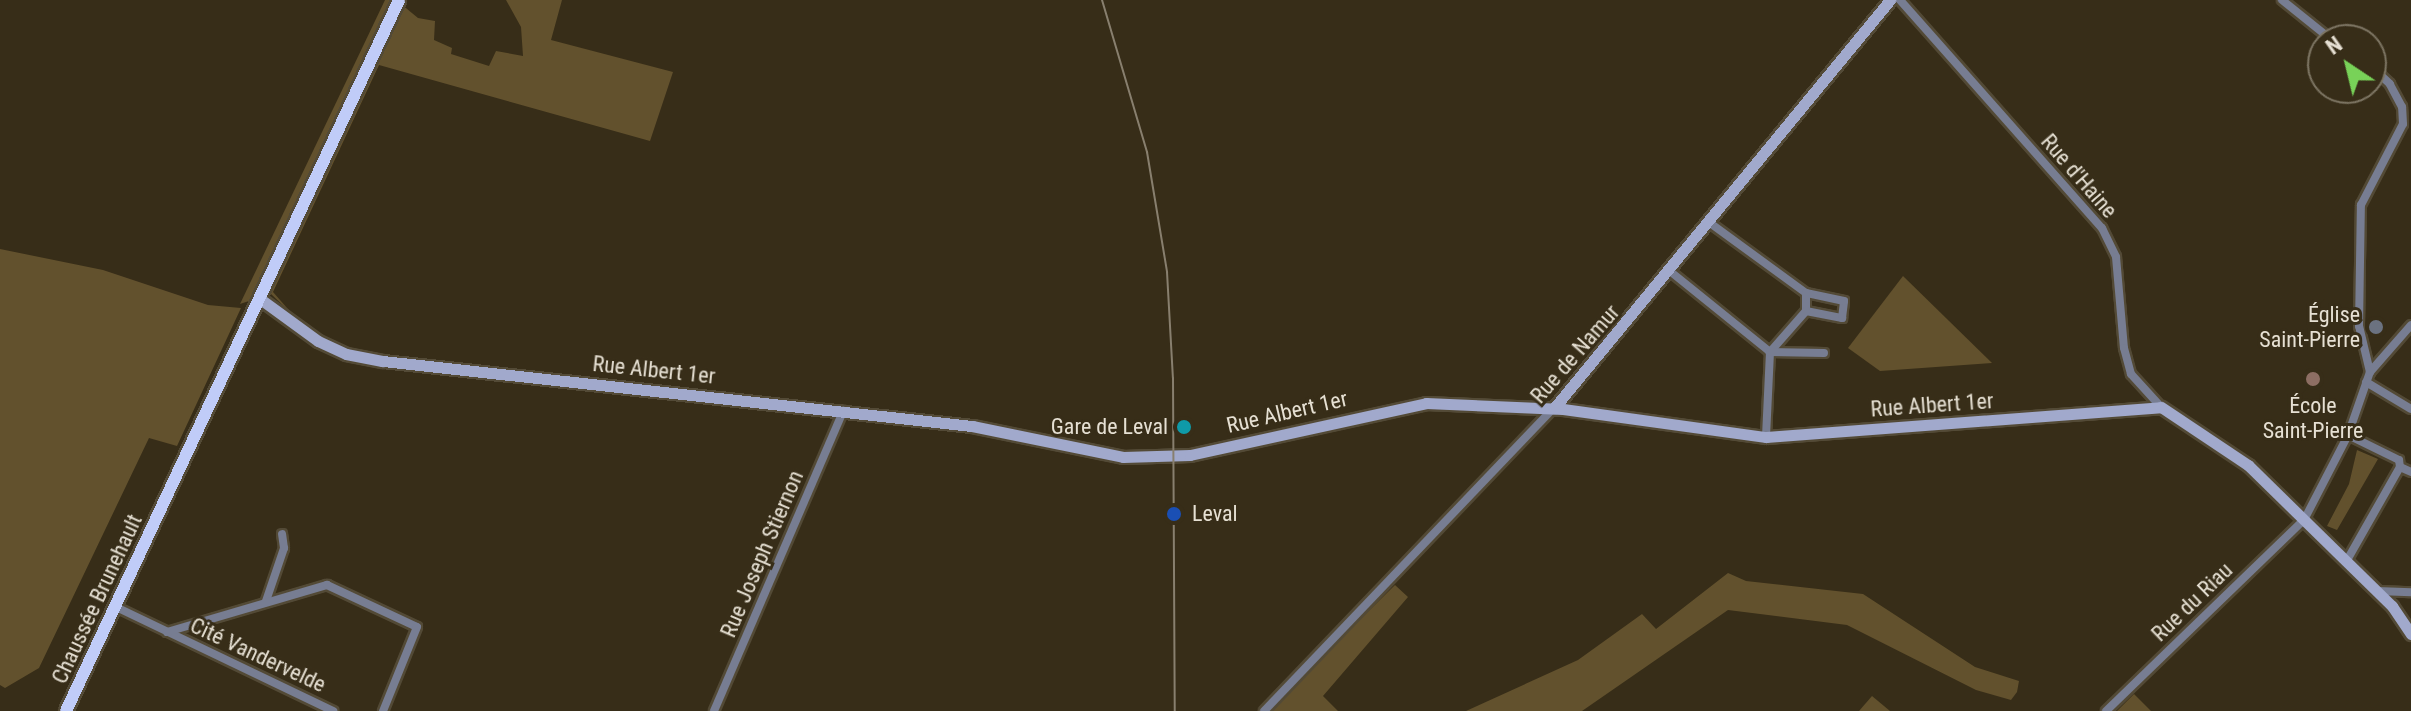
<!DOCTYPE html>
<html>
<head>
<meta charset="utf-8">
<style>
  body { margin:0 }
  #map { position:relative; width:2411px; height:711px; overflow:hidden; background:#372d18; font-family:"Roboto Condensed",sans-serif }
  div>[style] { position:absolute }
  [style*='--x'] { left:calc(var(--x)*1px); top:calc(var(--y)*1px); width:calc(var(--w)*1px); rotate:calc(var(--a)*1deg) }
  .green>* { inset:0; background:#62512d }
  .roads { filter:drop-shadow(2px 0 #534a36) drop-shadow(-2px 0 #534a36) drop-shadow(0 2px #534a36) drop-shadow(0 -2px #534a36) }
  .street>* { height:8px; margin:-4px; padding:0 4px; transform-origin:4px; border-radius:4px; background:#777d92 }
  .secondary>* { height:11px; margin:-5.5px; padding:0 5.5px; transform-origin:5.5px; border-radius:5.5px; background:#a1a9cc }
  .primary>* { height:12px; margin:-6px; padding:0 6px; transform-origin:6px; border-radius:6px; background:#c0ccf8 }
  .rail>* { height:2px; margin:-1px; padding:0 1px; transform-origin:1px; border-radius:1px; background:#887f6e }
  .dots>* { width:22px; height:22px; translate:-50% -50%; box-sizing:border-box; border:4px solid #372d18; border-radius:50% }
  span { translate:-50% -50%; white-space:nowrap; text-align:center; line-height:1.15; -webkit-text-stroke:6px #372d18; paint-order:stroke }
  .street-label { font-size:22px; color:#e6e0d3 }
  .poi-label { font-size:22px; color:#e6e0d3 }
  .right { translate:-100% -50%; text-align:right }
  .left { translate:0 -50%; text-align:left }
  .north { position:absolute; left:2307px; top:24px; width:80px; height:80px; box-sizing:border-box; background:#372d18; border:2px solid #7d7563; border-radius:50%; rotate:325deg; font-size:22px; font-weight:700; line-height:32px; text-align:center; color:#e6e0d3 }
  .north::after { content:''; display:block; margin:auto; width:28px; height:36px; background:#78d258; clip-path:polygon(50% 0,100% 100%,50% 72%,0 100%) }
</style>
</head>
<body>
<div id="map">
  <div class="green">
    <i style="clip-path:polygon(385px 0,390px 0,249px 301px,240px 304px)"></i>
    <i style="clip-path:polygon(506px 0,562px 0,551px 40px,673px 72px,650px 141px,379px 65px,273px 292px,294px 316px,271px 294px,271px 282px,401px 4px,418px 18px,435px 21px,434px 40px,452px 48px,451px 54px,489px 66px,496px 51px,523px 56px,521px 27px)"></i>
    <i style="clip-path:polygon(0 249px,103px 270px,208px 305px,241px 308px,177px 446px,149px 438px,39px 668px,5px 688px,0 685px)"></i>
    <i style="clip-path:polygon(1903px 276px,1992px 363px,1880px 371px,1848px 348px)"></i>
    <i style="clip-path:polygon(2357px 450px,2378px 459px,2337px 530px,2327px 526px,2349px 484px)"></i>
    <i style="clip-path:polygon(1728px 573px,1746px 581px,1863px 594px,1975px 667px,2019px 681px,2017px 692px,2011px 700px,1976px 690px,1847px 625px,1728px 610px,1582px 711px,1466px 711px,1578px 660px,1642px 614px,1656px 629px)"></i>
    <i style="clip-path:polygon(1395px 585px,1408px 597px,1323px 696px,1338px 711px,1267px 711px)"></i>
    <i style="clip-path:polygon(2134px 694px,2151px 711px,2117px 711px)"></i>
    <i style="clip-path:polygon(1872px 696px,1890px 711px,1859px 711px)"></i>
  </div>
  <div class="roads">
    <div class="street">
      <i style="--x:1900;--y:0;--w:305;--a:48.5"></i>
      <i style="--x:2102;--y:228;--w:32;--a:64"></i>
      <i style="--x:2116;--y:257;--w:91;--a:85"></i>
      <i style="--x:2124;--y:348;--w:27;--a:75"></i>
      <i style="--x:2131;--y:374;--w:45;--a:47.7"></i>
      <i style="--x:2282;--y:0;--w:64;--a:38.7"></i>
      <i style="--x:1710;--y:223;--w:119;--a:36.1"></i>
      <i style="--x:1671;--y:272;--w:127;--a:38.9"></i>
      <i style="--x:1770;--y:352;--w:85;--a:92.7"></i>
      <i style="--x:1806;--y:311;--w:37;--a:11"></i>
      <i style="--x:1842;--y:318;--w:17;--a:-83"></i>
      <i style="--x:1844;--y:301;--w:39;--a:-168"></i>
      <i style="--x:1806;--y:293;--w:18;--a:90"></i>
      <i style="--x:1806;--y:311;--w:55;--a:131.3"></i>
      <i style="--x:1770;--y:352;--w:54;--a:1.1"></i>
      <i style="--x:2370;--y:372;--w:47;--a:-103.4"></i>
      <i style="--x:2359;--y:326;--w:121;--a:-89.1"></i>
      <i style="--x:2361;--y:205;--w:91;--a:-62.6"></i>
      <i style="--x:2403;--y:124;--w:17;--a:-93"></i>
      <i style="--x:2402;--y:107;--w:26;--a:-118"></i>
      <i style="--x:2390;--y:84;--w:26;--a:-137"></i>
      <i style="--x:2366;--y:382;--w:52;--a:31"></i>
      <i style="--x:2400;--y:467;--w:12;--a:24"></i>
      <i style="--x:2346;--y:562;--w:109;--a:-60.4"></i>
      <i style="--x:2400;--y:467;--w:7;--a:-98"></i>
      <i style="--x:2399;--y:460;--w:57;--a:-153.9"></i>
      <i style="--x:2377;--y:591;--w:34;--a:2"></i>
      <i style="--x:266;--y:601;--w:56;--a:-71.2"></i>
      <i style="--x:284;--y:548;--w:14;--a:-98"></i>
      <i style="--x:116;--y:607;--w:241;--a:25.6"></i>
      <i style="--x:167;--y:632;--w:167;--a:-16.4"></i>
      <i style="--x:327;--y:585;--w:99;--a:25"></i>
      <i style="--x:417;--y:627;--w:91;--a:112"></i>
      <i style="--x:714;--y:711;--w:327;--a:-66.7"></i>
      <i style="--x:1264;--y:711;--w:419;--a:-46.3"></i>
      <i style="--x:2106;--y:711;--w:275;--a:-44"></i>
      <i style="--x:2304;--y:520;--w:96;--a:-62.6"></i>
      <i style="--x:2348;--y:435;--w:67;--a:-70.8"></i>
      <i style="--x:2370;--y:372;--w:62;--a:-48.9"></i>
    </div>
    <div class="secondary">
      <i style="--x:259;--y:298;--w:73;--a:36.1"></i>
      <i style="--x:318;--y:341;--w:31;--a:25"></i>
      <i style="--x:346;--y:354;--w:38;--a:11"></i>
      <i style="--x:383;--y:361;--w:593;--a:6.3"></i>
      <i style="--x:972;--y:426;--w:154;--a:11.6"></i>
      <i style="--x:1123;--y:457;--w:67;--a:-1.7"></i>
      <i style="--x:1190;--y:455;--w:242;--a:-12.4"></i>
      <i style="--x:1426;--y:403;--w:137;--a:2.5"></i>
      <i style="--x:1563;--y:409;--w:205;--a:7.9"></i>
      <i style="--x:1766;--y:437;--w:396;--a:-4.3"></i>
      <i style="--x:2161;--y:407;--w:105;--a:33.7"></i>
      <i style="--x:2248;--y:465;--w:202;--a:44.4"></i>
      <i style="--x:2392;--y:606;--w:34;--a:56"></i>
      <i style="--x:1554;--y:408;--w:529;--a:-50.53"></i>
    </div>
    <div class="primary">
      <i style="--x:66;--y:711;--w:785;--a:-64.9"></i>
    </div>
  </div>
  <div class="rail">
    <i style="--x:1102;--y:0;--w:159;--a:73.5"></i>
    <i style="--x:1147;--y:152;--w:122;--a:80.5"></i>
    <i style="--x:1167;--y:272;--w:106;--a:86.8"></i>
    <i style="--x:1173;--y:378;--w:333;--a:89.7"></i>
  </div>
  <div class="dots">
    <i style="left:2376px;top:327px;background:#6b7280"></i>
    <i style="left:2313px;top:379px;background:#8d6e63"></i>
    <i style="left:1184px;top:427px;background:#0f9aa8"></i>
    <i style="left:1174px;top:514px;background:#1a4fb4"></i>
  </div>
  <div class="street-label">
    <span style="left:2079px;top:176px;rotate:49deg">Rue d'Haine</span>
    <span style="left:1575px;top:354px;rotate:-49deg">Rue de Namur</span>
    <span style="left:654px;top:370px;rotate:6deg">Rue Albert 1er</span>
    <span style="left:1932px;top:405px;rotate:-4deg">Rue Albert 1er</span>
    <span style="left:1287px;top:412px;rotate:-13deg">Rue Albert 1er</span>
    <span style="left:762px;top:554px;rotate:-67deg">Rue Joseph Stiernon</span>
    <span style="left:97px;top:599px;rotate:-65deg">Chaussée Brunehault</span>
    <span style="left:2192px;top:602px;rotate:-44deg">Rue du Riau</span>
    <span style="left:258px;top:655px;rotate:25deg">Cité Vandervelde</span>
  </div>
  <div class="poi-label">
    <span class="right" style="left:2360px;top:327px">Église<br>Saint-Pierre</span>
    <span style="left:2313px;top:418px">École<br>Saint-Pierre</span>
    <span class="right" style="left:1168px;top:427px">Gare de Leval</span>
    <span class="left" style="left:1192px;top:514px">Leval</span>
  </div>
  <div class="north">N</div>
</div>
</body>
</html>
